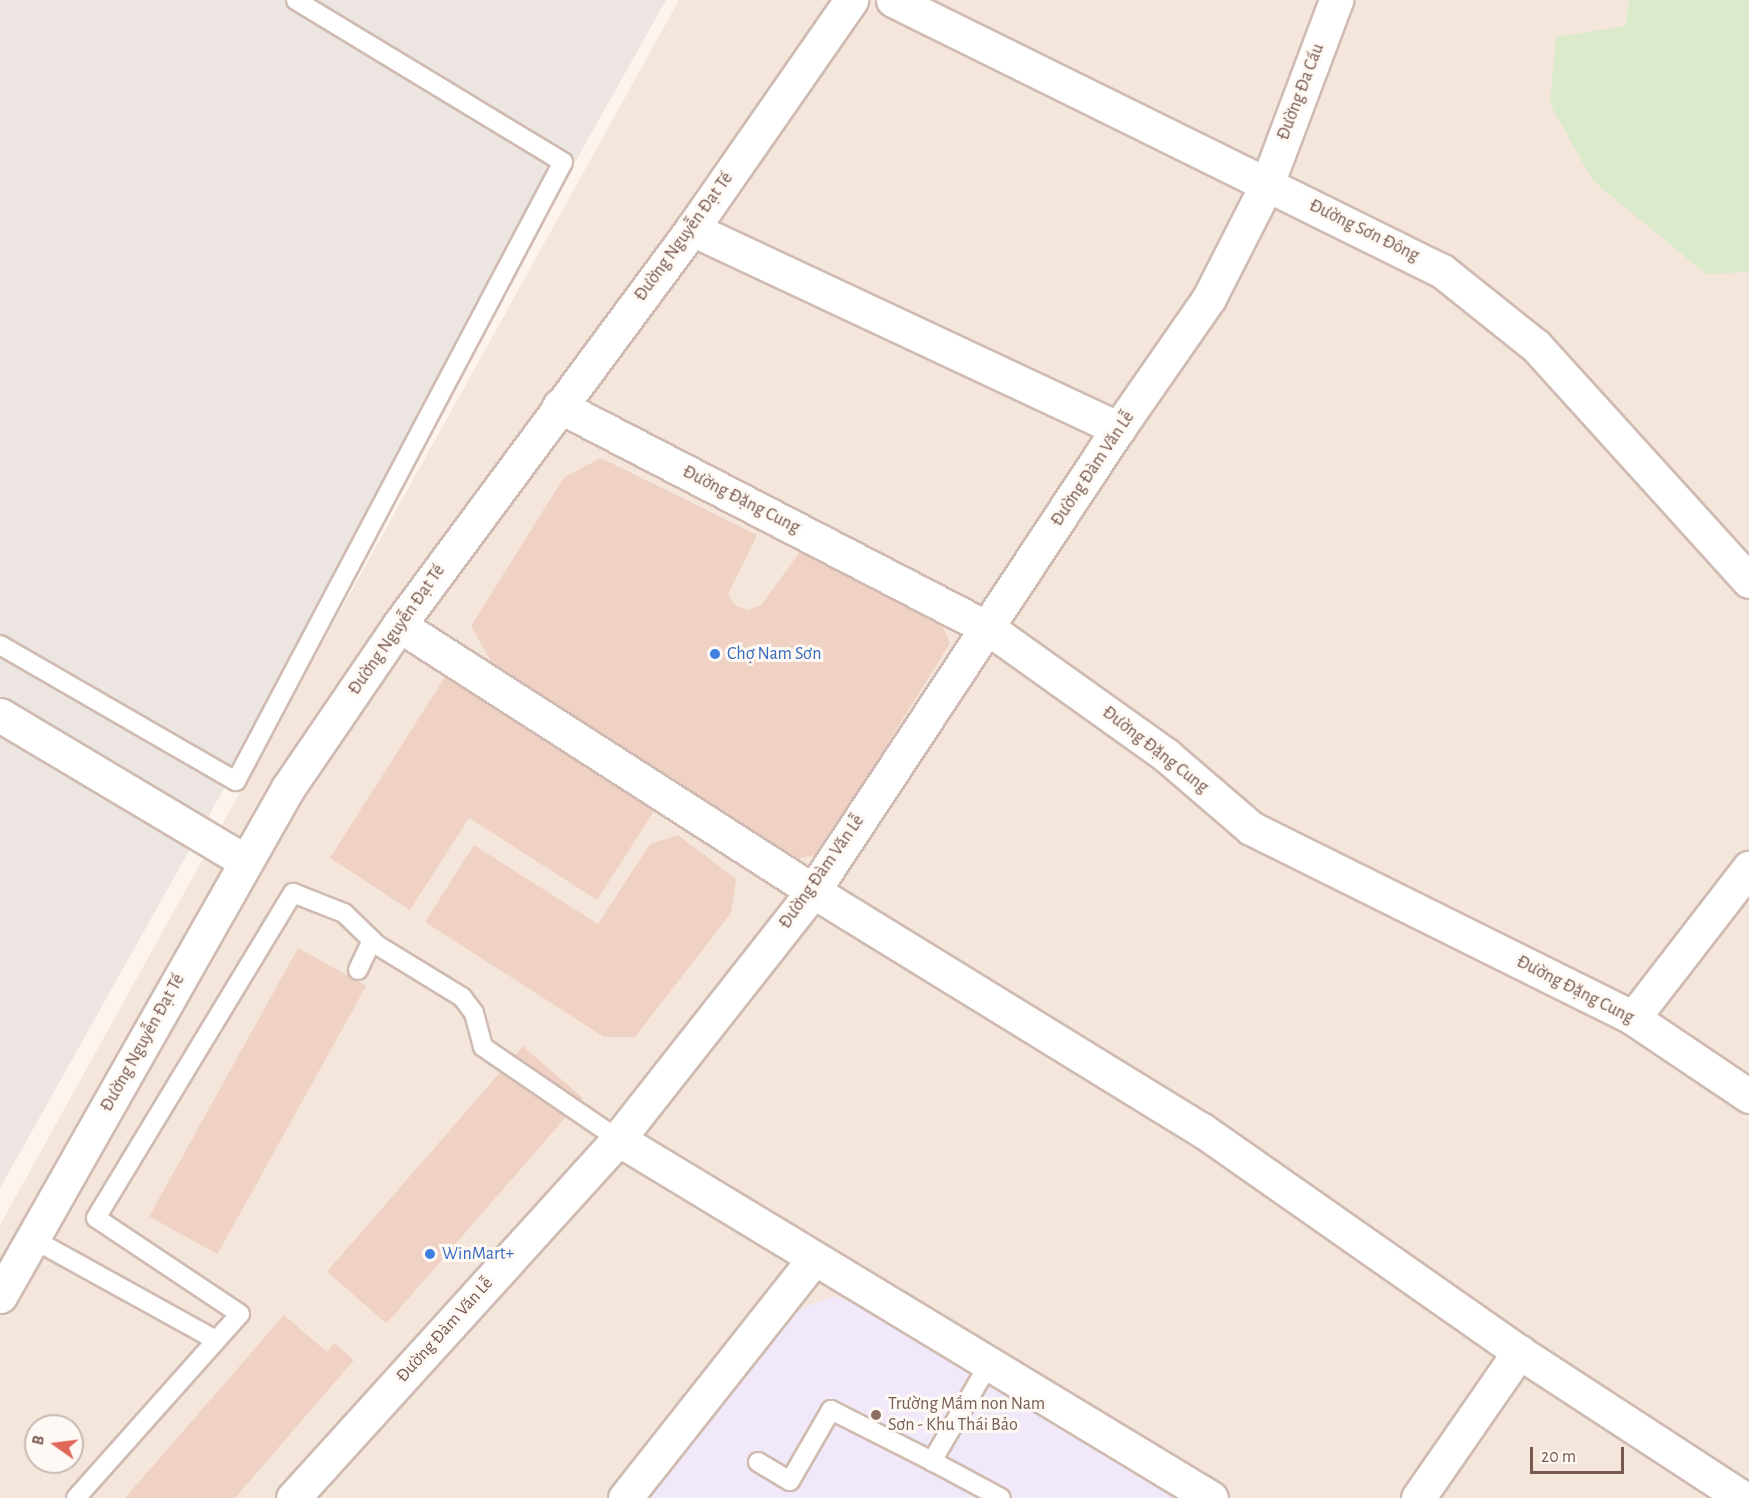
<!DOCTYPE html>
<html>
<head>
<meta charset="utf-8">
<style>
  body { margin:0 }
  #map { position:relative; width:1749px; height:1498px; overflow:hidden; background:#fcf4ed; font-family:"Alegreya Sans",sans-serif }
  div>[style] { position:absolute }
  [style*='--x'] { left:calc(var(--x)*1px); top:calc(var(--y)*1px); width:calc(var(--w)*1px); rotate:calc(var(--a)*1deg) }
  .residential>* { inset:0; background:#f4e6db }
  .industrial>* { inset:0; background:#ece5e2 }
  .education>* { inset:0; background:#f1e9f9 }
  .green>* { inset:0; background:#dbeacb }
  .building>* { inset:0; background:#f0d2c5; transform-origin:0 0 }
  .roads { filter:drop-shadow(2px 0 #cfbbb1) drop-shadow(-2px 0 #cfbbb1) drop-shadow(0 2px #cfbbb1) drop-shadow(0 -2px #cfbbb1) }
  .lane>* { height:18px; margin:-9px; padding:0 9px; transform-origin:9px; border-radius:9px; background:#fff }
  .street>* { height:33px; margin:-16.5px; padding:0 16.5px; transform-origin:16.5px; border-radius:16.5px; background:#fff }
  .secondary>* { height:33px; margin:-16.5px; padding:0 16.5px; transform-origin:16.5px; border-radius:16.5px; background:#fff }
  .dots>* { width:16px; height:16px; translate:-50% -50%; box-sizing:border-box; border:3px solid #fef9f4; border-radius:50% }
  span { translate:-50% -50%; white-space:nowrap; text-align:center; line-height:1.15; -webkit-text-stroke:6px #fef9f4; paint-order:stroke }
  .street-label { font-size:18px; color:#78594f }
  .shop-label { font-size:18px; color:#366cbe }
  .left { translate:0 -50%; text-align:left }
  .education-label { font-size:18px; color:#785e54 }
  .north { position:absolute; left:24px; top:1414px; width:60px; height:60px; box-sizing:border-box; background:#fef9f4; border:2px solid #c8b9b2; border-radius:50%; rotate:284deg; font-size:16px; font-weight:700; line-height:24px; text-align:center; color:#78594f }
  .north::after { content:''; display:block; margin:auto; width:21px; height:27px; background:#df6859; clip-path:polygon(50% 0,100% 100%,50% 72%,0 100%) }
  .scale { position:absolute; left:1530px; top:1447px; width:94px; height:27px; box-sizing:border-box; border:3px solid #78594f; border-top:0; padding-left:8px; font-size:18px; line-height:21px; white-space:nowrap; color:#78594f; -webkit-text-stroke:4px #fef9f4; paint-order:stroke }
</style>
</head>
<body>
<div id="map">
  <div class="residential">
    <i style="clip-path:polygon(evenodd,679px 0,1629px 0,1625px 26px,1749px 272px,1749px 1498px,0 1498px,0 1225px,679px 0,36px 1426px,72px 1426px,72px 1462px,36px 1462px,36px 1426px)"></i>
  </div>
  <div class="industrial">
    <i style="clip-path:polygon(0 0,666px 0,0 1188px)"></i>
  </div>
  <div class="education">
    <i style="clip-path:polygon(834px 1296px,862px 1307px,1188px 1498px,638px 1498px,774px 1332px,794px 1311px)"></i>
  </div>
  <div class="green">
    <i style="clip-path:polygon(1629px 0,1749px 0,1749px 272px,1706px 274px,1593px 181px,1550px 104px,1556px 37px,1625px 26px)"></i>
  </div>
  <div class="building">
    <i style="clip-path:polygon(601px 458px,757px 535px,728px 594px,735px 605px,747px 610px,761px 605px,799px 553px,938px 615px,950px 643px,819px 854px,789px 861px,493px 665px,471px 626px,564px 477px)"></i>
    <i style="clip-path:polygon(445px 677px,654px 811px,597px 900px,469px 818px,410px 910px,330px 858px)"></i>
    <i style="clip-path:polygon(678px 835px,736px 879px,731px 913px,635px 1037px,604px 1037px,425px 922px,474px 845px,598px 924px,650px 844px)"></i>
    <i style="left:298px;top:948px;width:78px;height:307px;rotate:29deg"></i>
    <i style="left:523px;top:1046px;width:79px;height:299px;rotate:41deg"></i>
    <i style="clip-path:polygon(284px 1315px,327px 1352px,334px 1343px,354px 1360px,235px 1498px,125px 1498px)"></i>
  </div>
  <div class="roads">
    <div class="lane">
      <i style="--x:0;--y:645;--w:272;--a:30"></i>
      <i style="--x:236;--y:781;--w:700;--a:-62.15"></i>
      <i style="--x:563;--y:162;--w:312;--a:-148.8"></i>
      <i style="--x:358;--y:970;--w:33;--a:-65"></i>
      <i style="--x:33;--y:1239;--w:209;--a:28.9"></i>
      <i style="--x:989;--y:1364;--w:113;--a:120.4"></i>
      <i style="--x:932;--y:1461;--w:78;--a:28.2"></i>
      <i style="--x:758;--y:1462;--w:37;--a:31"></i>
      <i style="--x:790;--y:1481;--w:82;--a:-60"></i>
      <i style="--x:831;--y:1410;--w:113;--a:26.8"></i>
      <i style="--x:76;--y:1498;--w:246;--a:-48.3"></i>
      <i style="--x:240;--y:1314;--w:173;--a:-146.3"></i>
      <i style="--x:96;--y:1218;--w:380;--a:-58.8"></i>
      <i style="--x:293;--y:893;--w:55;--a:21.4"></i>
      <i style="--x:344;--y:913;--w:46;--a:44.1"></i>
      <i style="--x:377;--y:945;--w:100;--a:31.5"></i>
      <i style="--x:462;--y:997;--w:20;--a:53"></i>
      <i style="--x:474;--y:1013;--w:35;--a:75"></i>
      <i style="--x:483;--y:1047;--w:163;--a:34.3"></i>
    </div>
    <div class="street">
      <i style="--x:692;--y:229;--w:471;--a:25.1"></i>
      <i style="--x:559;--y:406;--w:483;--a:27.4"></i>
      <i style="--x:988;--y:628;--w:219;--a:35.5"></i>
      <i style="--x:1166;--y:755;--w:112;--a:40.7"></i>
      <i style="--x:1251;--y:828;--w:427;--a:26.4"></i>
      <i style="--x:1633;--y:1018;--w:140;--a:33.9"></i>
      <i style="--x:399;--y:625;--w:492;--a:32.7"></i>
      <i style="--x:813;--y:891;--w:457;--a:31.6"></i>
      <i style="--x:1202;--y:1130;--w:387;--a:35"></i>
      <i style="--x:1519;--y:1352;--w:267;--a:33.1"></i>
      <i style="--x:0;--y:715;--w:285;--a:30.8"></i>
      <i style="--x:1633;--y:1018;--w:190;--a:-52.3"></i>
      <i style="--x:618;--y:1139;--w:693;--a:31.19"></i>
      <i style="--x:0;--y:1296;--w:584;--a:-60.45"></i>
      <i style="--x:288;--y:788;--w:197;--a:-55.7"></i>
      <i style="--x:399;--y:625;--w:493;--a:-53.5"></i>
      <i style="--x:692;--y:229;--w:279;--a:-55.2"></i>
      <i style="--x:625;--y:1498;--w:305;--a:-51.7"></i>
      <i style="--x:1418;--y:1498;--w:178;--a:-55.3"></i>
    </div>
    <div class="secondary">
      <i style="--x:893;--y:0;--w:612;--a:26.27"></i>
      <i style="--x:1442;--y:271;--w:120;--a:38.6"></i>
      <i style="--x:1536;--y:346;--w:317;--a:47.8"></i>
      <i style="--x:293;--y:1498;--w:484;--a:-47.8"></i>
      <i style="--x:618;--y:1139;--w:315;--a:-51.8"></i>
      <i style="--x:813;--y:891;--w:554;--a:-56.57"></i>
      <i style="--x:1118;--y:429;--w:160;--a:-55.2"></i>
      <i style="--x:1209;--y:298;--w:128;--a:-63"></i>
      <i style="--x:1267;--y:184;--w:197;--a:-69.4"></i>
    </div>
  </div>
  <div class="dots">
    <i style="left:715px;top:654px;background:#3f7fe0"></i>
    <i style="left:430px;top:1254px;background:#3f7fe0"></i>
    <i style="left:876px;top:1415px;background:#8d6e63"></i>
  </div>
  <div class="street-label">
    <span style="left:1301px;top:92px;rotate:-69deg">Đường Đa Cấu</span>
    <span style="left:1364px;top:231px;rotate:26deg">Đường Sơn Đông</span>
    <span style="left:684px;top:237px;rotate:-54deg">Đường Nguyễn Đạt Tế</span>
    <span style="left:1093px;top:469px;rotate:-56deg">Đường Đàm Văn Lễ</span>
    <span style="left:741px;top:500px;rotate:27deg">Đường Đặng Cung</span>
    <span style="left:397px;top:630px;rotate:-55deg">Đường Nguyễn Đạt Tế</span>
    <span style="left:1155px;top:750px;rotate:38deg">Đường Đặng Cung</span>
    <span style="left:822px;top:872px;rotate:-55deg">Đường Đàm Văn Lễ</span>
    <span style="left:1575px;top:990px;rotate:27deg">Đường Đặng Cung</span>
    <span style="left:143px;top:1043px;rotate:-61deg">Đường Nguyễn Đạt Tế</span>
    <span style="left:445px;top:1330px;rotate:-48deg">Đường Đàm Văn Lễ</span>
  </div>
  <div class="shop-label">
    <span class="left" style="left:727px;top:654px">Chợ Nam Sơn</span>
    <span class="left" style="left:442px;top:1254px">WinMart+</span>
  </div>
  <div class="education-label">
    <span class="left" style="left:888px;top:1415px">Trường Mầm non Nam<br>Sơn - Khu Thái Bảo</span>
  </div>
  <div class="north">B</div>
  <div class="scale">20 m</div>
</div>
</body>
</html>
